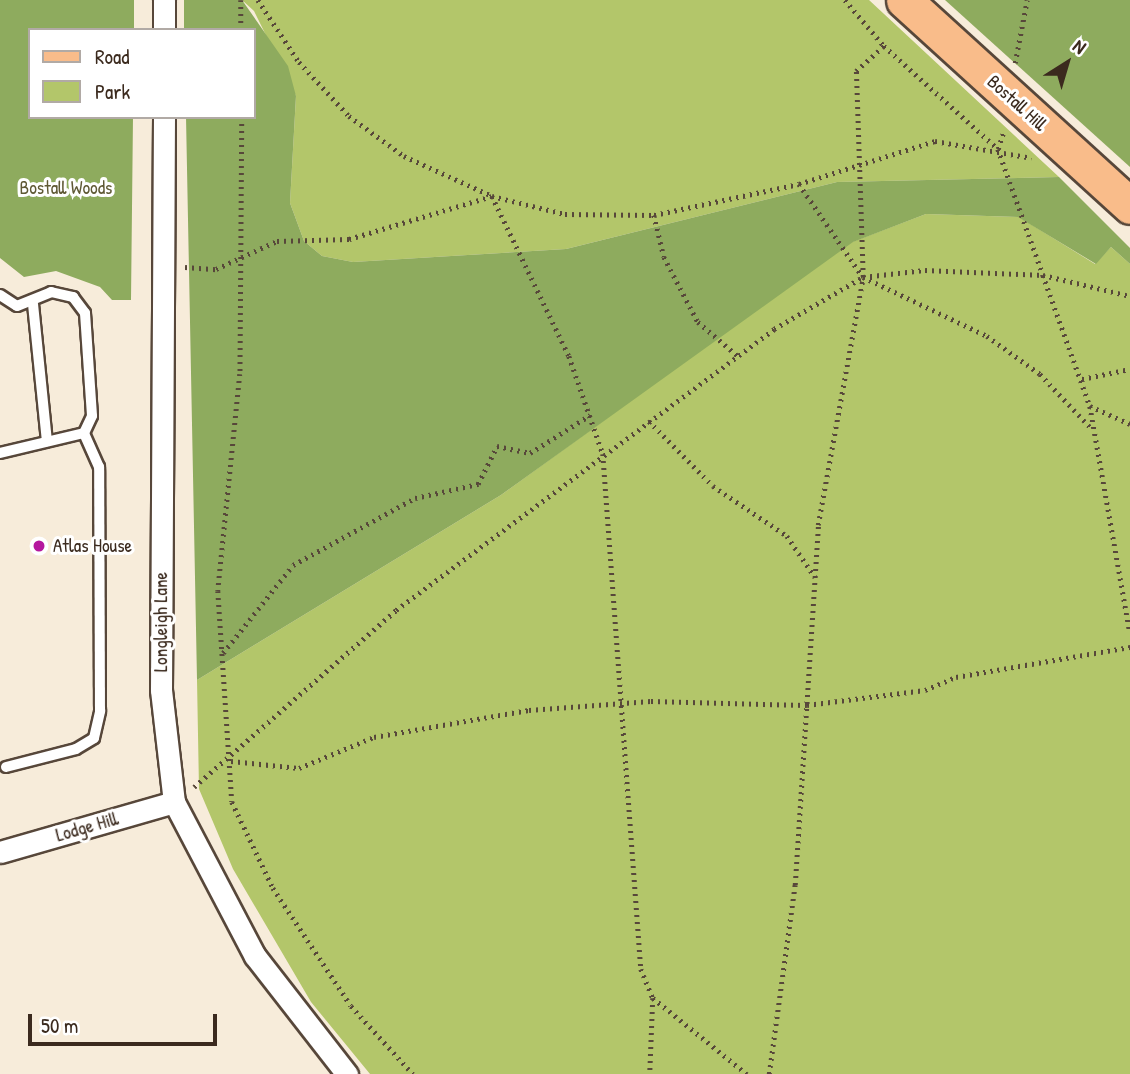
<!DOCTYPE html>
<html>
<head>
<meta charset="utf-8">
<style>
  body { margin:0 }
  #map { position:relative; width:1130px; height:1074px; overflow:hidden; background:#f7ecda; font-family:"Patrick Hand",sans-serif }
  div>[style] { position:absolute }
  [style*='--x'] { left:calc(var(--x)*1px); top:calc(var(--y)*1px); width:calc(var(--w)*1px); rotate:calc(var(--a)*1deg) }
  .green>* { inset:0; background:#b3c66a }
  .forest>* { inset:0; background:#8eab5e }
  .path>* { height:4.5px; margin-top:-2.25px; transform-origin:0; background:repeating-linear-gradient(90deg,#57473a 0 2px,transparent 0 7px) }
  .roads { filter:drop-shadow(2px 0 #57473a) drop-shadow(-2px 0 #57473a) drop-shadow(0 2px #57473a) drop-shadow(0 -2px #57473a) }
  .lane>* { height:10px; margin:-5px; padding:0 5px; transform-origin:5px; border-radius:5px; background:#fff }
  .street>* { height:21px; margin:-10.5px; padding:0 10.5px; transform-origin:10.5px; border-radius:10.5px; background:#fff }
  .primary>* { height:35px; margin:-17.5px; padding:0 17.5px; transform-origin:17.5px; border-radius:17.5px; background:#f9bc8a }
  .dots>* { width:19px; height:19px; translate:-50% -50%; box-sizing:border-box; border:4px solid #fff; border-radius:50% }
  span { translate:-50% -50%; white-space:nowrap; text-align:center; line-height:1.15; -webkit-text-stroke:6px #fff; paint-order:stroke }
  .street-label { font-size:19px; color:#3b2a1e }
  .park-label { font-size:19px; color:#5f5935 }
  .poi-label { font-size:19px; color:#3b2a1e }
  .left { translate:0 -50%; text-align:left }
  .legend { position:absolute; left:28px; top:28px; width:228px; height:91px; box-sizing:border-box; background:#fff; border:2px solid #b1aaa5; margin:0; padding:9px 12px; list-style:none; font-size:21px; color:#3b2a1e }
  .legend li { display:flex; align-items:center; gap:14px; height:35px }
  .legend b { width:35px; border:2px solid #b1aaa5 }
  .north { position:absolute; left:1032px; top:28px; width:70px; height:70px; -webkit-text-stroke:5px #fff; paint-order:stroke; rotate:37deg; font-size:19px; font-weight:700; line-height:28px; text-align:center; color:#3b2a1e }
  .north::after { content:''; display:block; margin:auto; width:24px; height:32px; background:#3b2a1e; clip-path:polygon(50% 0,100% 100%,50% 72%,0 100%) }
  .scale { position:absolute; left:28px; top:1014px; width:189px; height:32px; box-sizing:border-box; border:4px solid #3b2a1e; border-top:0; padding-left:9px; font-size:21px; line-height:24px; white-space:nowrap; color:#3b2a1e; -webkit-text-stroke:5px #fff; paint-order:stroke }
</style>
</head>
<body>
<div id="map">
  <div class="green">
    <i style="clip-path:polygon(242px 0,869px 0,1059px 177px,837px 182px,566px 249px,353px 262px,322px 256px,304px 241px,290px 203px,296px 96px,254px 11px)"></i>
    <i style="clip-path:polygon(926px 214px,1019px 217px,1095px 264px,1111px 247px,1130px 264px,1130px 1074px,370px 1074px,311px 1002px,233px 869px,199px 789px,197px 680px,501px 495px,820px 263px,852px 242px)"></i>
  </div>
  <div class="forest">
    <i style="clip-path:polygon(0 0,134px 0,134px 30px,30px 30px,30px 117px,133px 117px,131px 300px,112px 300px,100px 287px,56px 271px,24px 277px,0 258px)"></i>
    <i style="clip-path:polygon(184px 0,242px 0,288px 66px,296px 96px,290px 203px,304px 241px,322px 256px,353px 262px,566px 249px,837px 182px,1059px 177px,1130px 248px,1130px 264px,1111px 247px,1096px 264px,1018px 217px,926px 214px,853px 242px,501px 495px,197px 680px,186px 117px,254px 117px,254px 30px,184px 30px)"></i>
    <i style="clip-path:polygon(945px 0,1130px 0,1130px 167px)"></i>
  </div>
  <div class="path">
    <i style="--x:241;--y:0;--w:30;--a:90"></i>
    <i style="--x:258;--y:0;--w:74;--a:56.5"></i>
    <i style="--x:299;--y:62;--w:74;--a:47.2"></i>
    <i style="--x:349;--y:116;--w:68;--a:36"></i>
    <i style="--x:404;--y:156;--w:97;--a:24.4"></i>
    <i style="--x:492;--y:196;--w:75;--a:13.9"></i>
    <i style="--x:565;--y:214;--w:89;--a:0.6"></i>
    <i style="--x:654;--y:215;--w:148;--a:-12.1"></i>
    <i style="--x:799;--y:184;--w:143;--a:-17.5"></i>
    <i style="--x:935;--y:141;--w:98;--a:9.9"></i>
    <i style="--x:845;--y:0;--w:60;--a:49.7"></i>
    <i style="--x:884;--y:46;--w:154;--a:42.1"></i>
    <i style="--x:998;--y:149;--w:134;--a:70.3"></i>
    <i style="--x:1043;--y:275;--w:89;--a:13.6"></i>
    <i style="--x:1015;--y:63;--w:64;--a:-79.2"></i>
    <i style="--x:242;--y:117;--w:257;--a:90.4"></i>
    <i style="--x:240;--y:374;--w:218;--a:95.8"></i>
    <i style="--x:218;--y:591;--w:211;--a:86.2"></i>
    <i style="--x:232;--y:802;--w:95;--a:64.5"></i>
    <i style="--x:273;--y:888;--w:141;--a:56.5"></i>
    <i style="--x:351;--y:1006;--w:92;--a:47.6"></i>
    <i style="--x:998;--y:149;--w:20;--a:-72"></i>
    <i style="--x:799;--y:184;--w:113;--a:55.5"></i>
    <i style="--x:863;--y:277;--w:137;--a:25.4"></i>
    <i style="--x:987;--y:336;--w:65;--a:35.6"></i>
    <i style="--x:1040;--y:374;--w:77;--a:46.6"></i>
    <i style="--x:654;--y:215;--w:43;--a:76.6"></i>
    <i style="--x:664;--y:257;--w:73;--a:62.4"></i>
    <i style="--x:698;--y:322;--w:52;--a:40.4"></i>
    <i style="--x:185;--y:267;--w:31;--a:4"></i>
    <i style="--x:216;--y:269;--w:67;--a:-24.7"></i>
    <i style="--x:277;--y:241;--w:72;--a:-1.6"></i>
    <i style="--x:349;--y:239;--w:149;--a:-16.7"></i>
    <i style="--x:492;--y:196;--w:178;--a:64.3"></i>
    <i style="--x:569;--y:356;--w:104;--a:70.9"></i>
    <i style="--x:603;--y:454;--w:516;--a:85.78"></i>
    <i style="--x:641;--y:969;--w:31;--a:68"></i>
    <i style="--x:653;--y:998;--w:76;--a:92.3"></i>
    <i style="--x:1082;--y:379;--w:49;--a:-11.8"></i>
    <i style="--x:1090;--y:406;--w:44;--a:24.2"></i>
    <i style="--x:649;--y:421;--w:91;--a:45.4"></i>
    <i style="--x:713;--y:486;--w:89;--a:34"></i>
    <i style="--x:787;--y:536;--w:50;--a:55.7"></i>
    <i style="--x:223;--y:653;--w:112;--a:-51.5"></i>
    <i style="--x:293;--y:565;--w:139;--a:-28.8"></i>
    <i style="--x:415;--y:498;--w:65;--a:-12.5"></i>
    <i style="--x:478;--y:484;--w:42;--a:-63.4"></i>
    <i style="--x:497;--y:446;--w:34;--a:12"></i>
    <i style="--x:530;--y:453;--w:71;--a:-32.3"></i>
    <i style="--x:231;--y:761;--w:68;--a:5.9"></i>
    <i style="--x:299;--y:768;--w:81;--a:-22.5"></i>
    <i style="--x:374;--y:737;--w:157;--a:-9.9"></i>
    <i style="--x:529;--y:710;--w:122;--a:-4.2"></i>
    <i style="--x:651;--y:701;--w:156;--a:1.5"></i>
    <i style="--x:807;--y:705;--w:119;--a:-7.2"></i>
    <i style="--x:925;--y:690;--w:34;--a:-23"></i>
    <i style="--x:956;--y:677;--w:177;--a:-9.8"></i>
    <i style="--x:194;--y:787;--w:269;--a:-41.2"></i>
    <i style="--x:396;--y:610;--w:471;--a:-36.6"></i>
    <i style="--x:774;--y:329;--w:103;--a:-30.3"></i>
    <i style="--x:863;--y:277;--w:62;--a:-6.4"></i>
    <i style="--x:925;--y:270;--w:118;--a:2.4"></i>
    <i style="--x:1043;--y:275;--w:139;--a:70.3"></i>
    <i style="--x:1090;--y:406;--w:230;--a:80"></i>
    <i style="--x:653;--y:998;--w:121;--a:39"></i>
    <i style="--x:769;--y:1074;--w:191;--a:-82.2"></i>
    <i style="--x:795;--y:885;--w:361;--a:-86.3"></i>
    <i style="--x:818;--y:525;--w:252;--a:-79.7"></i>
    <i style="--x:863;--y:277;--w:206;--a:-91.9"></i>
    <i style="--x:856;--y:71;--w:38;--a:-42"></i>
  </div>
  <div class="roads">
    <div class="lane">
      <i style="--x:0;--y:295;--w:20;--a:33"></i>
      <i style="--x:17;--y:306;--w:37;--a:-22"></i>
      <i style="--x:51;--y:292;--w:23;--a:13"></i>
      <i style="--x:73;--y:297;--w:20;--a:53"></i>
      <i style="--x:85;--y:313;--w:103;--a:86.1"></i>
      <i style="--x:92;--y:416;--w:19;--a:115"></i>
      <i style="--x:84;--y:433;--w:86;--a:166.6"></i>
      <i style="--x:33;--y:304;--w:138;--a:84.2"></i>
      <i style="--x:6;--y:767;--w:72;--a:-14.4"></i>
      <i style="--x:76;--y:749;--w:21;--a:-31"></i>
      <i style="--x:94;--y:738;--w:28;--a:-77"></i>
      <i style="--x:100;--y:711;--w:244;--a:-90.2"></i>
      <i style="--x:99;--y:467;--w:37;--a:-114"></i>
    </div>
    <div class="street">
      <i style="--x:164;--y:30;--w:30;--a:-90"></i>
      <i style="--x:164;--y:117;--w:573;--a:90.3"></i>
      <i style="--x:161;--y:690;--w:113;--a:83.4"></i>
      <i style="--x:174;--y:802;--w:174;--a:62.3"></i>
      <i style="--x:255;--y:956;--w:150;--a:52.1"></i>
      <i style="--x:0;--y:852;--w:181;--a:-16"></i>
    </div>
    <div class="primary">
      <i style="--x:904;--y:0;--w:306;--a:42.3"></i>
    </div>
  </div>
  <div class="dots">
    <i style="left:39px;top:546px;background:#b5179e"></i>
  </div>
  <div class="street-label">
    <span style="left:1017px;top:103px;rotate:42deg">Bostall Hill</span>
    <span style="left:161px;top:622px;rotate:-90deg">Longleigh Lane</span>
    <span style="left:87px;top:827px;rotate:-16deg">Lodge Hill</span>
  </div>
  <div class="park-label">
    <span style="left:66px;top:188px">Bostall Woods</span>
  </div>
  <div class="poi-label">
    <span class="left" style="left:53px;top:546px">Atlas House</span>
  </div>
  <ul class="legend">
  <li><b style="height:9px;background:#f9bc8a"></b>Road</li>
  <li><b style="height:19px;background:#b3c66a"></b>Park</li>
  </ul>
  <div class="north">N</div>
  <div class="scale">50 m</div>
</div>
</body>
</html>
